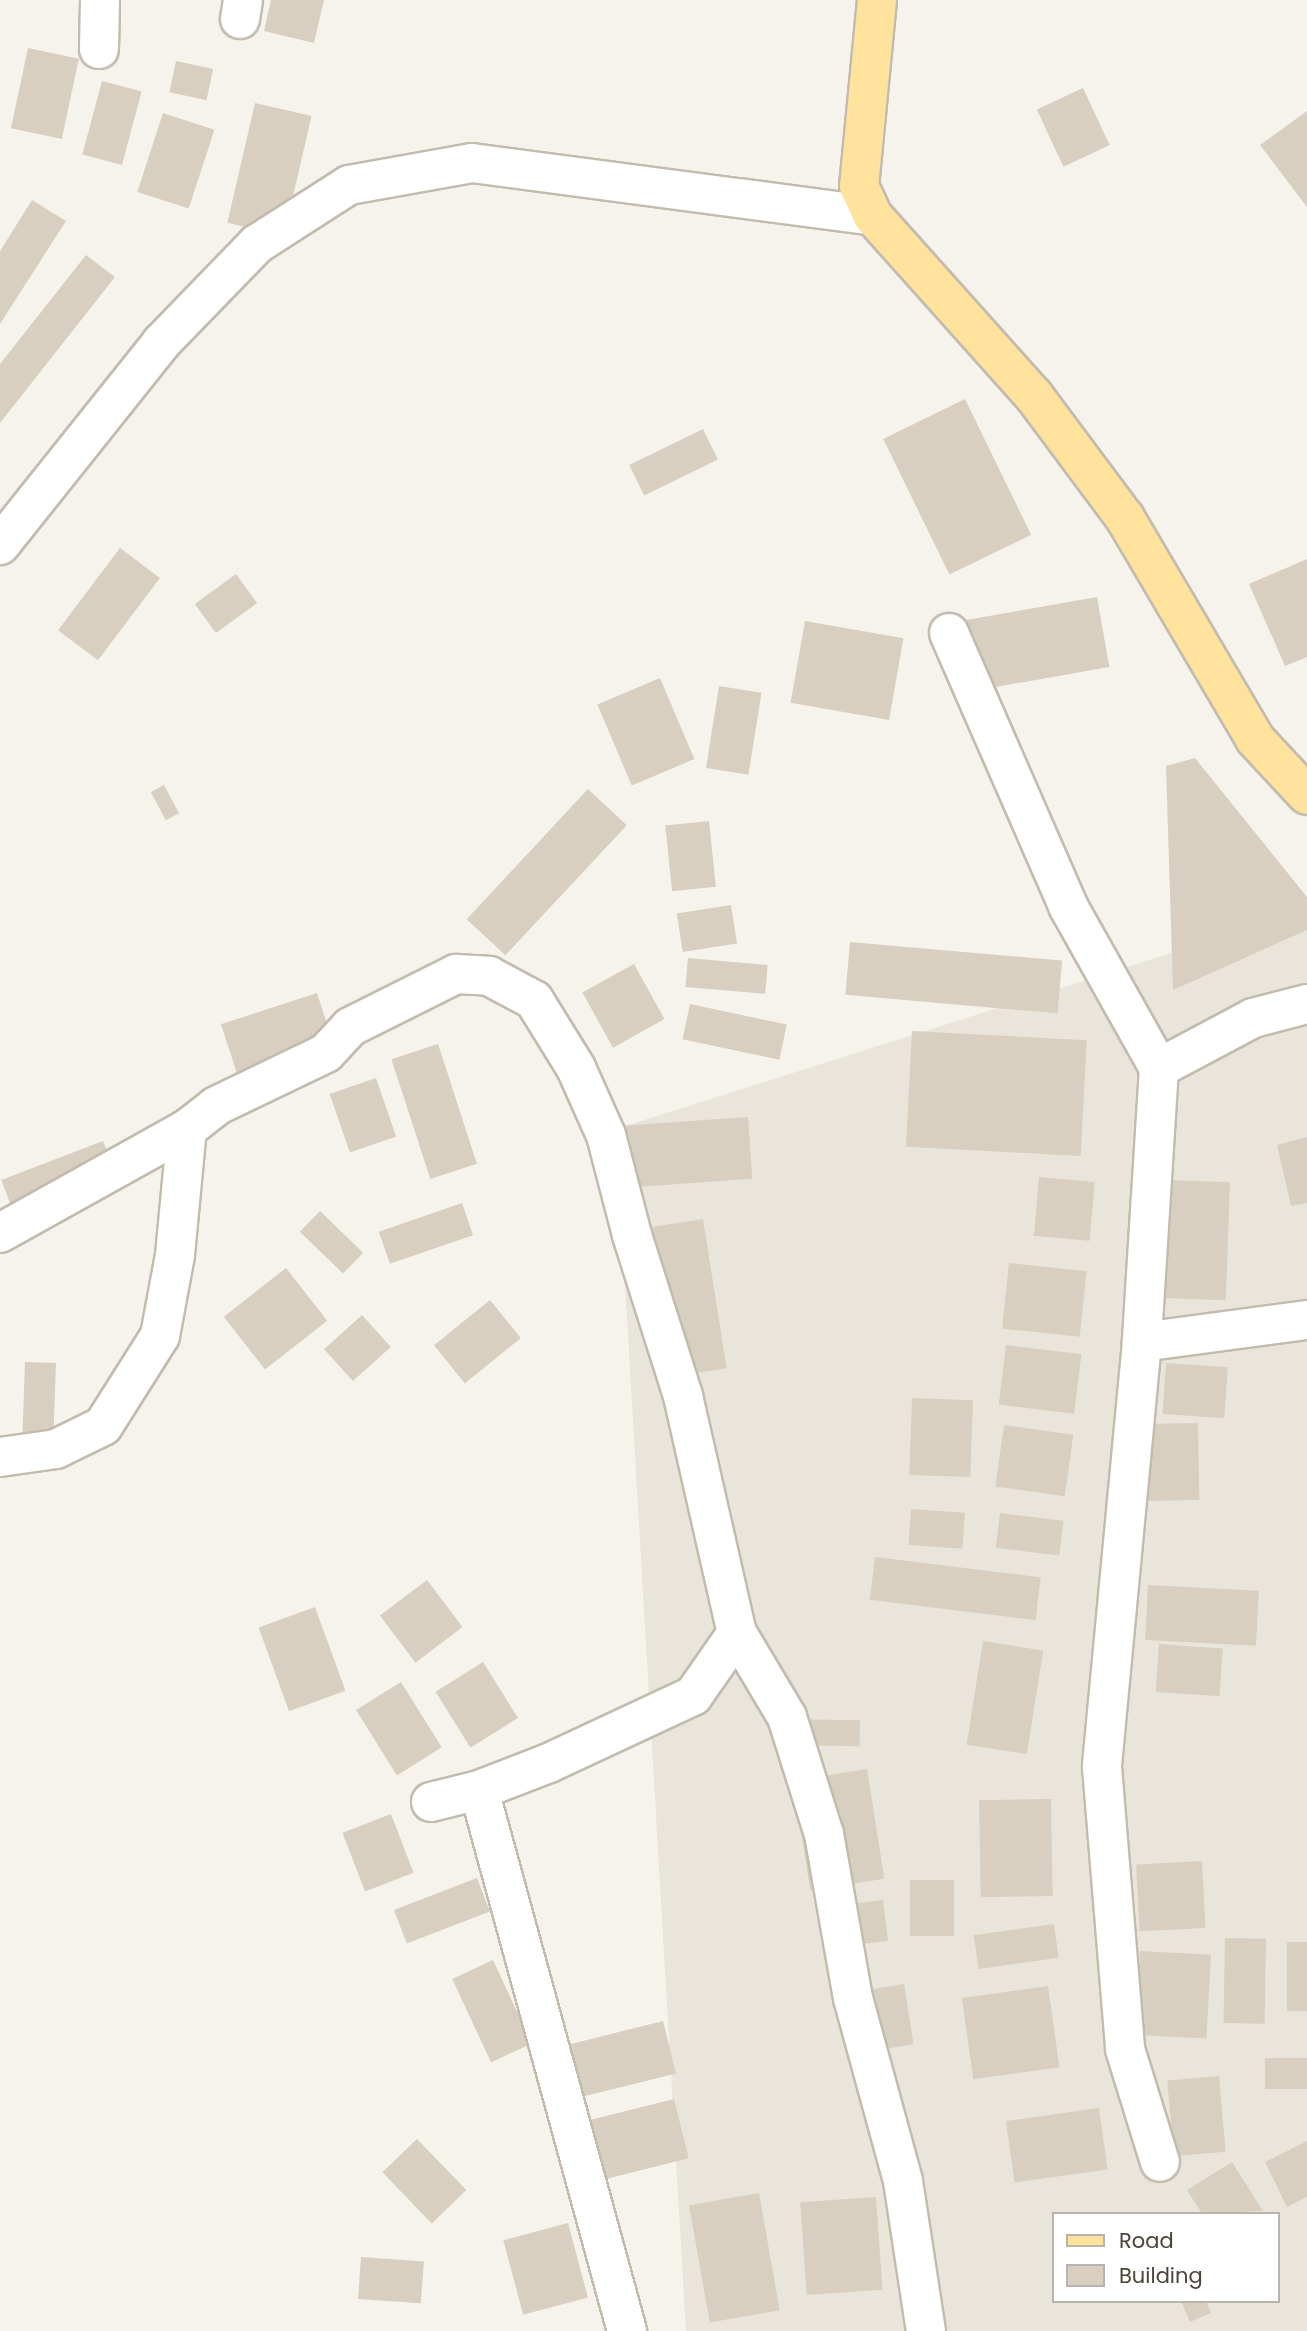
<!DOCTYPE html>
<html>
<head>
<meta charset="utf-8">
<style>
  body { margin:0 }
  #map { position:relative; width:1307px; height:2331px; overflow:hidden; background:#f6f3ec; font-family:Poppins,sans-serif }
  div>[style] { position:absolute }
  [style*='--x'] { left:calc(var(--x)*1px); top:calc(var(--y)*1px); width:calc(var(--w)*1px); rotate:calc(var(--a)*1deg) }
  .residential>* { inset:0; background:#eae5da }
  .building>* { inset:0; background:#d8cfc1; transform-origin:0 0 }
  .roads { filter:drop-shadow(2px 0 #c2bbae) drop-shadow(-2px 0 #c2bbae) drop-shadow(0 2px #c2bbae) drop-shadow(0 -2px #c2bbae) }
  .minor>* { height:38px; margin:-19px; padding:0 19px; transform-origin:19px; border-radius:19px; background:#fff }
  .major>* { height:38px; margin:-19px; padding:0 19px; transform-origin:19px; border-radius:19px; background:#ffe39c }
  span { translate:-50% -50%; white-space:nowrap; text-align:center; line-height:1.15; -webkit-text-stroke:6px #fff; paint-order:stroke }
  .legend { position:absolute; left:1052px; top:2212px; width:228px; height:91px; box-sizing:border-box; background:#fff; border:2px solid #b7b4b0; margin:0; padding:9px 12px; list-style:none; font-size:21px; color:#4b4439 }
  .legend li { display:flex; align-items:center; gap:14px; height:35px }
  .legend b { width:35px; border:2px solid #b7b4b0 }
</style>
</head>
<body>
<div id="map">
  <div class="residential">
    <i style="clip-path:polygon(evenodd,1307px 910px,1307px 2331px,686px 2331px,616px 1129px,1307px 910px,1053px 2214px,1277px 2214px,1277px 2301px,1053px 2301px,1053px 2214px)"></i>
  </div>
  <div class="building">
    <i style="clip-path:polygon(271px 0,324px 0,314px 43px,264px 31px)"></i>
    <i style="left:28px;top:48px;width:52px;height:82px;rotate:12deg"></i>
    <i style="left:176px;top:61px;width:38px;height:32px;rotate:12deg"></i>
    <i style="left:102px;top:81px;width:41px;height:76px;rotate:15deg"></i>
    <i style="left:1083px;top:88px;width:63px;height:51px;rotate:65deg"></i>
    <i style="left:255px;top:103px;width:58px;height:123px;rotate:13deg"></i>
    <i style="clip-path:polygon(1307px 111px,1307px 207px,1260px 145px)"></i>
    <i style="left:163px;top:113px;width:54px;height:83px;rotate:18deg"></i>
    <i style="clip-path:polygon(32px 200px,66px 221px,0 324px,0 251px)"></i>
    <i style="clip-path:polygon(86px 255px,115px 277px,0 423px,0 364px)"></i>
    <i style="left:965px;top:399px;width:151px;height:91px;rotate:64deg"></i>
    <i style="left:703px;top:429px;width:34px;height:82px;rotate:64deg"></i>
    <i style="left:120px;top:548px;width:50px;height:103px;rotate:37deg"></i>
    <i style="clip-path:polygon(1307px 559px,1307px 657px,1285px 666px,1249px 584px)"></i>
    <i style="left:236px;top:574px;width:36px;height:51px;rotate:54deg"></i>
    <i style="left:1097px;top:597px;width:71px;height:149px;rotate:80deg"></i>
    <i style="left:805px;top:621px;width:100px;height:83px;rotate:10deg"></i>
    <i style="left:660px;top:678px;width:88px;height:68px;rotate:67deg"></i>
    <i style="left:719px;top:686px;width:43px;height:83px;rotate:9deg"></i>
    <i style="clip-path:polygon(1195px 758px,1307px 897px,1307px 930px,1173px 990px,1166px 766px)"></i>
    <i style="left:164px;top:785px;width:32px;height:15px;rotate:62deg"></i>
    <i style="left:588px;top:789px;width:53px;height:178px;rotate:43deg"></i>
    <i style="left:709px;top:821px;width:66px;height:44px;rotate:84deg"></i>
    <i style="left:731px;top:905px;width:39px;height:55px;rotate:81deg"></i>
    <i style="left:850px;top:942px;width:213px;height:53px;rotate:5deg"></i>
    <i style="left:688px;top:958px;width:80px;height:29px;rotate:5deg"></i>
    <i style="left:634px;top:964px;width:63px;height:59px;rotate:61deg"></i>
    <i style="left:317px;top:993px;width:58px;height:101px;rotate:72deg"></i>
    <i style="left:690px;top:1004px;width:99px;height:36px;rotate:12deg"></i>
    <i style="left:912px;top:1031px;width:175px;height:116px;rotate:3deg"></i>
    <i style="left:438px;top:1044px;width:126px;height:49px;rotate:72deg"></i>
    <i style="left:376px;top:1078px;width:62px;height:49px;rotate:71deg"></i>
    <i style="left:748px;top:1117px;width:62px;height:148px;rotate:86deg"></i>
    <i style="clip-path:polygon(1307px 1137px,1307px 1203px,1291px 1206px,1277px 1145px)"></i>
    <i style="left:103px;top:1141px;width:31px;height:109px;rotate:69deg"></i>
    <i style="left:1039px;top:1177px;width:56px;height:59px;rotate:5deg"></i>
    <i style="left:1166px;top:1180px;width:64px;height:118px;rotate:2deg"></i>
    <i style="left:462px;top:1203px;width:34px;height:88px;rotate:71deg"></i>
    <i style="left:320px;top:1211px;width:60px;height:29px;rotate:44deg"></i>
    <i style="left:703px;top:1219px;width:151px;height:55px;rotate:81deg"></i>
    <i style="left:1009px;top:1263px;width:78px;height:66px;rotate:6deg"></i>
    <i style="left:286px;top:1268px;width:67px;height:79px;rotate:52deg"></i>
    <i style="left:490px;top:1300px;width:49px;height:72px;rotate:51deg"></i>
    <i style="left:362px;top:1315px;width:43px;height:51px;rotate:48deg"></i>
    <i style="left:1006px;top:1345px;width:76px;height:60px;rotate:7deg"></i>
    <i style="left:25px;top:1362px;width:31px;height:79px;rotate:2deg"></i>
    <i style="left:1166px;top:1363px;width:62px;height:51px;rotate:4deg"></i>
    <i style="left:912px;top:1398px;width:61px;height:77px;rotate:2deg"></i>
    <i style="left:1198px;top:1423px;width:77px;height:60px;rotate:89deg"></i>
    <i style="left:1004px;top:1425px;width:70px;height:62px;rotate:8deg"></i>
    <i style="left:911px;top:1509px;width:54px;height:36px;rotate:4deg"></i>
    <i style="left:1000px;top:1513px;width:64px;height:35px;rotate:7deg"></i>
    <i style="left:875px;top:1557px;width:167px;height:43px;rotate:7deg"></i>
    <i style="left:427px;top:1580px;width:59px;height:59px;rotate:53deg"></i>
    <i style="left:1148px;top:1585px;width:111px;height:55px;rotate:3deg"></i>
    <i style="left:315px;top:1607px;width:89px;height:60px;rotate:70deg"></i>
    <i style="left:983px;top:1641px;width:61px;height:105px;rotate:9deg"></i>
    <i style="left:1159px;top:1644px;width:64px;height:48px;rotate:4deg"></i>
    <i style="left:483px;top:1662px;width:66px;height:56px;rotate:58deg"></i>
    <i style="left:401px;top:1682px;width:77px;height:53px;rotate:58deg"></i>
    <i style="left:786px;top:1719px;width:74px;height:26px;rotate:1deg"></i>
    <i style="left:867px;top:1769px;width:111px;height:75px;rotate:81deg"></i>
    <i style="left:1051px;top:1799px;width:97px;height:72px;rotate:89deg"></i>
    <i style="left:391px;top:1814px;width:63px;height:52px;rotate:69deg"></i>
    <i style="left:1202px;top:1861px;width:67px;height:66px;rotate:87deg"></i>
    <i style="left:477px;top:1878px;width:36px;height:89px;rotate:69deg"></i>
    <i style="left:910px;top:1880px;width:44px;height:56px"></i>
    <i style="left:883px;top:1900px;width:41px;height:45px;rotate:83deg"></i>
    <i style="left:1054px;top:1924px;width:34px;height:81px;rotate:82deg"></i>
    <i style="left:1225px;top:1938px;width:41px;height:85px;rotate:1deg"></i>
    <i style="left:1287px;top:1942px;width:20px;height:69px"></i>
    <i style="left:1140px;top:1951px;width:71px;height:84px;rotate:3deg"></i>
    <i style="left:493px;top:1960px;width:92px;height:45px;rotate:65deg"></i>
    <i style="left:904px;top:1984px;width:61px;height:43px;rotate:81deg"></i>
    <i style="left:1048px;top:1986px;width:82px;height:87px;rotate:82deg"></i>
    <i style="left:663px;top:2021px;width:54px;height:100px;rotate:76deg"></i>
    <i style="left:1307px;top:2058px;width:31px;height:42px;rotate:90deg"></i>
    <i style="left:1219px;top:2076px;width:76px;height:52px;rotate:85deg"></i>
    <i style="left:674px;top:2099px;width:61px;height:92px;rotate:76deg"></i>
    <i style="left:1099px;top:2108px;width:62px;height:94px;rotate:82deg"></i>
    <i style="left:417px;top:2139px;width:71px;height:48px;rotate:46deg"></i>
    <i style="clip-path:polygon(1307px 2141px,1307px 2197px,1287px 2207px,1265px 2162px)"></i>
    <i style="clip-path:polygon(1232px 2162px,1263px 2211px,1202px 2214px,1187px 2190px)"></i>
    <i style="left:759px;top:2193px;width:119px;height:71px;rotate:80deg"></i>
    <i style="left:876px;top:2197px;width:93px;height:76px;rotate:86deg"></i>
    <i style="left:568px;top:2223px;width:77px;height:67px;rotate:75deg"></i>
    <i style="left:361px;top:2257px;width:63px;height:42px;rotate:4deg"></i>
    <i style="clip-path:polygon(1181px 2301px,1206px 2301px,1211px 2313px,1190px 2322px)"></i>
  </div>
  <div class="roads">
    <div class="minor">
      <i style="--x:240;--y:19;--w:19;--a:-81"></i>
      <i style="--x:99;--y:49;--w:49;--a:-88.8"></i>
      <i style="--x:0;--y:545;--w:258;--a:-51.4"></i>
      <i style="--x:161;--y:343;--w:138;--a:-45.9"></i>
      <i style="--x:257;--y:244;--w:109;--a:-32.7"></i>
      <i style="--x:349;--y:185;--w:125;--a:-10.1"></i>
      <i style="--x:472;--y:163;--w:404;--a:7.5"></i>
      <i style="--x:949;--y:633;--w:298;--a:66.4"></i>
      <i style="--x:1068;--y:906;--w:186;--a:60.7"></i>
      <i style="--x:1159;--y:1068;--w:275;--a:93.6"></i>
      <i style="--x:1142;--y:1342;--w:427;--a:95.4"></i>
      <i style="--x:1102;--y:1767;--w:283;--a:85.3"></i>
      <i style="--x:1125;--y:2049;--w:118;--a:72.8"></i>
      <i style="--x:1159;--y:1068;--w:106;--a:-28"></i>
      <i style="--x:1253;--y:1018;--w:56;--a:-14.5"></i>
      <i style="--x:0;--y:1233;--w:214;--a:-29.1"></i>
      <i style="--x:187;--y:1129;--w:37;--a:-38"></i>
      <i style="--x:216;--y:1106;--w:122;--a:-25.7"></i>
      <i style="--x:326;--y:1053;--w:35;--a:-47"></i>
      <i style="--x:350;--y:1027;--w:119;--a:-26.6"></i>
      <i style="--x:456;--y:974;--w:33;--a:3"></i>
      <i style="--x:489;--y:976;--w:51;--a:28.1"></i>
      <i style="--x:534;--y:1000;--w:80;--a:58.3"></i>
      <i style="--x:576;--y:1068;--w:73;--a:65.9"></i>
      <i style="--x:606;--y:1135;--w:103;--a:75.4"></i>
      <i style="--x:632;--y:1235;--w:169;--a:72.4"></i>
      <i style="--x:683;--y:1396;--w:243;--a:77.2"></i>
      <i style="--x:737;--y:1633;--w:98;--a:59.2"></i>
      <i style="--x:787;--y:1717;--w:123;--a:72.5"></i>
      <i style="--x:824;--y:1834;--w:167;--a:80"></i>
      <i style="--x:853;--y:1998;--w:190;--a:74.7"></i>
      <i style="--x:903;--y:2181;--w:152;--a:81.3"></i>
      <i style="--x:1142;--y:1342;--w:166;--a:-7.6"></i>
      <i style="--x:0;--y:1457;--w:57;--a:-8.1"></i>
      <i style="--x:56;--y:1449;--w:52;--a:-26.1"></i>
      <i style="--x:103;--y:1426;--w:107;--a:-57.7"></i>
      <i style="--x:160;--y:1336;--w:82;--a:-79.5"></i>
      <i style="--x:175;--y:1255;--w:127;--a:-84.6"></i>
      <i style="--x:479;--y:1790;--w:561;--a:74.7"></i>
      <i style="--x:431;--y:1802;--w:49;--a:-14"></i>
      <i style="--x:479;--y:1790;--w:75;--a:-21.1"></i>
      <i style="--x:549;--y:1763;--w:159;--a:-25"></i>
      <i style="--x:693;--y:1696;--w:77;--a:-55.1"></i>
    </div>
    <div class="major">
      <i style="--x:877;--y:0;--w:187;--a:95.5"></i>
      <i style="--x:859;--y:186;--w:33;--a:65"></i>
      <i style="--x:873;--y:216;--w:241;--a:48.2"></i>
      <i style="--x:1034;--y:396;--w:152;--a:53.3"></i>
      <i style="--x:1125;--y:518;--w:256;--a:59.5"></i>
      <i style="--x:1255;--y:739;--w:76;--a:47.1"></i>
    </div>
  </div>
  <ul class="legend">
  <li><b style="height:9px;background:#ffe39c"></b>Road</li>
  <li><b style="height:19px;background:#d8cfc1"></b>Building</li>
  </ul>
</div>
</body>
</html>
